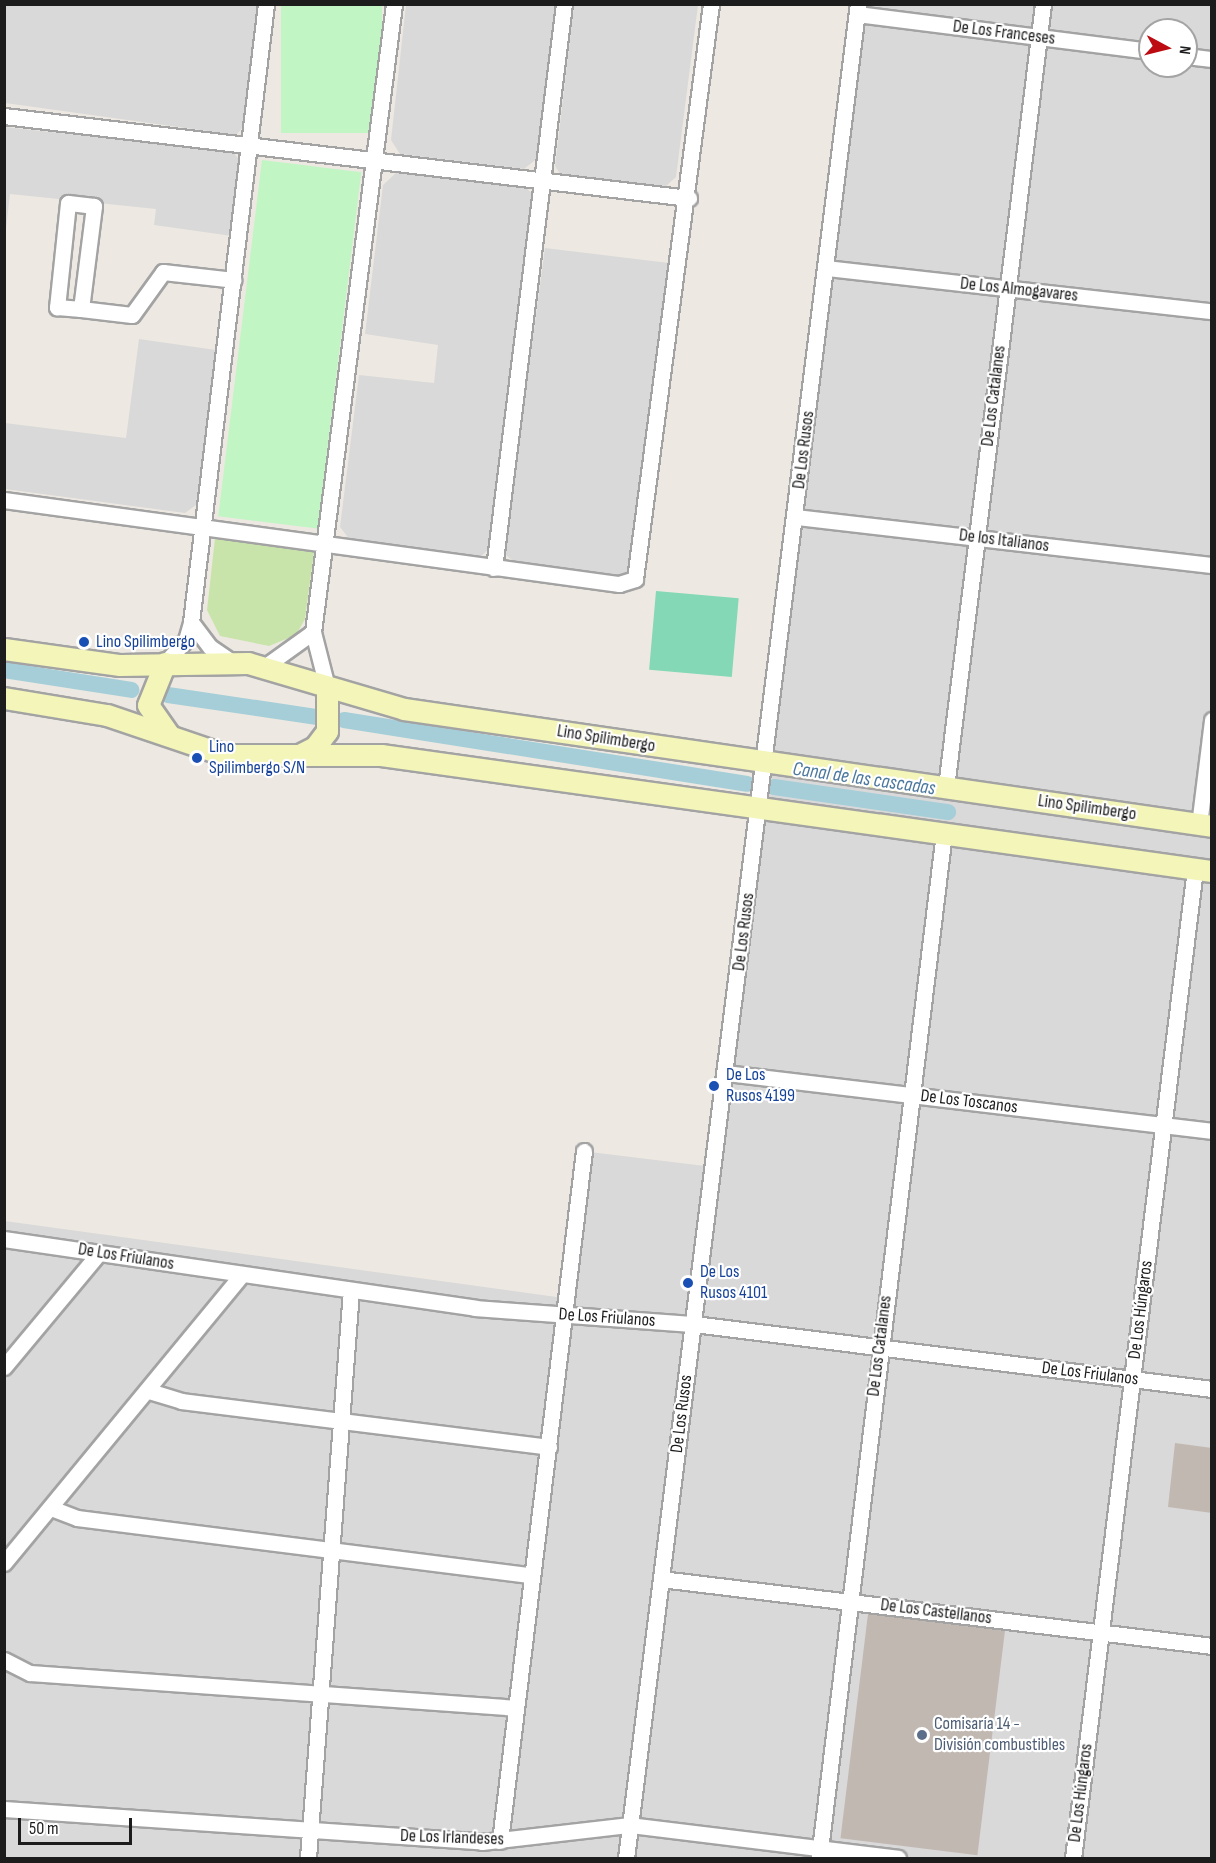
<!DOCTYPE html>
<html>
<head>
<meta charset="utf-8">
<style>
  body { margin:0 }
  #map { position:relative; width:1216px; height:1863px; overflow:hidden; background:#ede9e2; font-family:"Sofia Sans Condensed",sans-serif }
  div>[style] { position:absolute }
  [style*='--x'] { left:calc(var(--x)*1px); top:calc(var(--y)*1px); width:calc(var(--w)*1px); rotate:calc(var(--a)*1deg) }
  .residential>* { inset:0; background:#dad9d9 }
  .grass>* { inset:0; background:#c9e4aa }
  .park>* { inset:0; background:#c1f5c3; transform-origin:0 0 }
  .pitch>* { inset:0; background:#84d8b5; transform-origin:0 0 }
  .canal>* { height:16px; margin:-8px; padding:0 8px; transform-origin:8px; border-radius:8px; background:#a5ced8 }
  .building>* { inset:0; background:#c1b8b2; transform-origin:0 0 }
  .roads { filter:drop-shadow(2px 0 #a3a3a3) drop-shadow(-2px 0 #a3a3a3) drop-shadow(0 2px #a3a3a3) drop-shadow(0 -2px #a3a3a3) }
  .minor>* { height:15px; margin:-7.5px; padding:0 7.5px; transform-origin:7.5px; border-radius:7.5px; background:#fff }
  .secondary>* { height:21px; margin:-10.5px; padding:0 10.5px; transform-origin:10.5px; border-radius:10.5px; background:#f4f5b8 }
  .dots>* { width:16px; height:16px; translate:-50% -50%; box-sizing:border-box; border:3px solid #fff; border-radius:50% }
  span { translate:-50% -50%; white-space:nowrap; text-align:center; line-height:1.15; -webkit-text-stroke:4.5px #fff; paint-order:stroke }
  .street-label { font-size:18px; color:#1c1c1c }
  .transit-label { font-size:18px; color:#164399 }
  .left { translate:0 -50%; text-align:left }
  .service-label { font-size:18px; color:#4e5e75 }
  .water-label { font-size:20px; color:#4c789e; font-style:italic }
  .frame { position:absolute; inset:0; border:6px solid #1c1c1c; pointer-events:none }
  .north { position:absolute; left:1138px; top:18px; width:60px; height:60px; box-sizing:border-box; background:#fff; border:2px solid #a4a4a4; border-radius:50%; rotate:97deg; font-size:16px; font-weight:700; line-height:24px; text-align:center; color:#1c1c1c }
  .north::after { content:''; display:block; margin:auto; width:21px; height:27px; background:#bc0c12; clip-path:polygon(50% 0,100% 100%,50% 72%,0 100%) }
  .scale { position:absolute; left:18px; top:1818px; width:114px; height:27px; box-sizing:border-box; border:3px solid #1c1c1c; border-top:0; padding-left:8px; font-size:18px; line-height:21px; white-space:nowrap; color:#1c1c1c; -webkit-text-stroke:4px #fff; paint-order:stroke }
</style>
</head>
<body>
<div id="map">
  <div class="residential">
    <i style="clip-path:polygon(154px 4px,258px 5px,245px 125px,236px 135px,5px 103px,5px 5px)"></i>
    <i style="clip-path:polygon(406px 5px,559px 5px,539px 157px,524px 169px,400px 154px,391px 140px)"></i>
    <i style="clip-path:polygon(574px 5px,698px 5px,676px 177px,666px 186px,561px 175px,555px 166px)"></i>
    <i style="clip-path:polygon(evenodd,859px 5px,1211px 5px,1211px 1858px,5px 1858px,5px 1221px,571px 1299px,590px 1152px,705px 1166px,859px 5px,1150px 30px,1186px 30px,1186px 66px,1150px 66px,1150px 30px)"></i>
    <i style="clip-path:polygon(5px 127px,233px 152px,241px 162px,232px 236px,154px 225px,156px 209px,10px 194px,5px 237px)"></i>
    <i style="clip-path:polygon(397px 172px,525px 186px,534px 196px,489px 549px,478px 559px,350px 540px,340px 527px,359px 375px,434px 383px,438px 345px,365px 334px,383px 185px)"></i>
    <i style="clip-path:polygon(545px 248px,669px 263px,631px 569px,620px 578px,514px 562px,504px 553px)"></i>
    <i style="clip-path:polygon(139px 339px,216px 350px,196px 505px,185px 513px,5px 489px,5px 423px,126px 438px)"></i>
  </div>
  <div class="grass">
    <i style="clip-path:polygon(215px 538px,314px 552px,305px 619px,296px 635px,269px 646px,220px 636px,207px 610px)"></i>
  </div>
  <div class="park">
    <i style="left:281px;top:5px;width:101px;height:128px"></i>
    <i style="left:262px;top:160px;width:100px;height:359px;rotate:7deg"></i>
  </div>
  <div class="pitch">
    <i style="left:656px;top:591px;width:83px;height:79px;rotate:5deg"></i>
  </div>
  <div class="canal">
    <i style="--x:4;--y:670;--w:129;--a:8.9"></i>
    <i style="--x:168;--y:695;--w:151;--a:8.4"></i>
    <i style="--x:344;--y:720;--w:408;--a:9"></i>
    <i style="--x:774;--y:787;--w:176;--a:8.2"></i>
  </div>
  <div class="building">
    <i style="clip-path:polygon(1175px 1443px,1212px 1448px,1212px 1513px,1168px 1507px)"></i>
    <i style="left:868px;top:1614px;width:138px;height:226px;rotate:7deg"></i>
  </div>
  <div class="roads">
    <div class="minor">
      <i style="--x:857;--y:14;--w:295;--a:7.2"></i>
      <i style="--x:1186;--y:56;--w:26;--a:7"></i>
      <i style="--x:4;--y:116;--w:690;--a:6.83"></i>
      <i style="--x:826;--y:268;--w:388;--a:6.4"></i>
      <i style="--x:81;--y:309;--w:104;--a:-82.8"></i>
      <i style="--x:94;--y:206;--w:26;--a:-173"></i>
      <i style="--x:68;--y:203;--w:105;--a:96"></i>
      <i style="--x:57;--y:307;--w:24;--a:5"></i>
      <i style="--x:81;--y:309;--w:51;--a:6.7"></i>
      <i style="--x:132;--y:315;--w:53;--a:-54.2"></i>
      <i style="--x:163;--y:272;--w:71;--a:6.4"></i>
      <i style="--x:4;--y:500;--w:621;--a:7.78"></i>
      <i style="--x:619;--y:584;--w:17;--a:-17"></i>
      <i style="--x:635;--y:579;--w:580;--a:-82.47"></i>
      <i style="--x:796;--y:517;--w:419;--a:6.6"></i>
      <i style="--x:494;--y:568;--w:568;--a:-82.93"></i>
      <i style="--x:191;--y:622;--w:623;--a:-83.08"></i>
      <i style="--x:313;--y:632;--w:633;--a:-82.65"></i>
      <i style="--x:165;--y:663;--w:31;--a:-48"></i>
      <i style="--x:186;--y:640;--w:19;--a:-74"></i>
      <i style="--x:191;--y:622;--w:31;--a:53"></i>
      <i style="--x:210;--y:647;--w:23;--a:34"></i>
      <i style="--x:267;--y:665;--w:57;--a:-35.7"></i>
      <i style="--x:313;--y:632;--w:57;--a:75.7"></i>
      <i style="--x:946;--y:787;--w:789;--a:-82.94"></i>
      <i style="--x:1199;--y:825;--w:106;--a:-82.9"></i>
      <i style="--x:726;--y:1073;--w:489;--a:6.8"></i>
      <i style="--x:4;--y:1239;--w:476;--a:8.3"></i>
      <i style="--x:475;--y:1308;--w:220;--a:4.2"></i>
      <i style="--x:694;--y:1324;--w:522;--a:7.15"></i>
      <i style="--x:4;--y:1367;--w:148;--a:-50.2"></i>
      <i style="--x:149;--y:1391;--w:34;--a:17"></i>
      <i style="--x:181;--y:1401;--w:371;--a:7.1"></i>
      <i style="--x:51;--y:1508;--w:28;--a:21"></i>
      <i style="--x:77;--y:1518;--w:458;--a:7.2"></i>
      <i style="--x:4;--y:1563;--w:374;--a:-50.5"></i>
      <i style="--x:661;--y:1579;--w:555;--a:6.93"></i>
      <i style="--x:4;--y:1660;--w:29;--a:27"></i>
      <i style="--x:30;--y:1673;--w:485;--a:4.1"></i>
      <i style="--x:4;--y:1809;--w:479;--a:3.9"></i>
      <i style="--x:482;--y:1842;--w:149;--a:-6.6"></i>
      <i style="--x:630;--y:1825;--w:270;--a:7"></i>
      <i style="--x:500;--y:1841;--w:695;--a:-83.06"></i>
      <i style="--x:308;--y:1858;--w:570;--a:-85.67"></i>
      <i style="--x:626;--y:1858;--w:1868;--a:-82.87"></i>
      <i style="--x:819;--y:1858;--w:1033;--a:-83.05"></i>
      <i style="--x:1073;--y:1858;--w:996;--a:-82.97"></i>
    </div>
    <div class="secondary">
      <i style="--x:4;--y:649;--w:117;--a:7.9"></i>
      <i style="--x:120;--y:665;--w:128;--a:-0.9"></i>
      <i style="--x:248;--y:663;--w:163;--a:16.4"></i>
      <i style="--x:404;--y:709;--w:816;--a:8.24"></i>
      <i style="--x:165;--y:663;--w:45;--a:112"></i>
      <i style="--x:148;--y:705;--w:37;--a:55"></i>
      <i style="--x:4;--y:698;--w:104;--a:9.4"></i>
      <i style="--x:107;--y:715;--w:125;--a:18.7"></i>
      <i style="--x:225;--y:755;--w:156;--a:0"></i>
      <i style="--x:381;--y:755;--w:839;--a:7.95"></i>
      <i style="--x:301;--y:754;--w:16;--a:-27"></i>
      <i style="--x:315;--y:747;--w:20;--a:-53"></i>
      <i style="--x:327;--y:731;--w:44;--a:-90"></i>
    </div>
  </div>
  <div class="dots">
    <i style="left:84px;top:642px;background:#1a4fb4"></i>
    <i style="left:197px;top:758px;background:#1a4fb4"></i>
    <i style="left:714px;top:1086px;background:#1a4fb4"></i>
    <i style="left:688px;top:1283px;background:#1a4fb4"></i>
    <i style="left:922px;top:1735px;background:#5c6f8a"></i>
  </div>
  <div class="street-label">
    <span style="left:1004px;top:33px;rotate:7deg">De Los Franceses</span>
    <span style="left:1019px;top:290px;rotate:6deg">De Los Almogavares</span>
    <span style="left:994px;top:396px;rotate:-83deg">De Los Catalanes</span>
    <span style="left:804px;top:450px;rotate:-83deg">De Los Rusos</span>
    <span style="left:1004px;top:541px;rotate:7deg">De los Italianos</span>
    <span style="left:606px;top:739px;rotate:9deg">Lino Spilimbergo</span>
    <span style="left:1087px;top:808px;rotate:8deg">Lino Spilimbergo</span>
    <span style="left:744px;top:932px;rotate:-83deg">De Los Rusos</span>
    <span style="left:969px;top:1102px;rotate:7deg">De Los Toscanos</span>
    <span style="left:126px;top:1257px;rotate:9deg">De Los Friulanos</span>
    <span style="left:1141px;top:1310px;rotate:-83deg">De Los Húngaros</span>
    <span style="left:607px;top:1318px;rotate:4deg">De Los Friulanos</span>
    <span style="left:880px;top:1346px;rotate:-83deg">De Los Catalanes</span>
    <span style="left:1090px;top:1374px;rotate:7deg">De Los Friulanos</span>
    <span style="left:682px;top:1414px;rotate:-83deg">De Los Rusos</span>
    <span style="left:936px;top:1612px;rotate:7deg">De Los Castellanos</span>
    <span style="left:1081px;top:1793px;rotate:-83deg">De Los Húngaros</span>
    <span style="left:452px;top:1838px;rotate:2deg">De Los Irlandeses</span>
  </div>
  <div class="transit-label">
    <span class="left" style="left:96px;top:642px">Lino Spilimbergo</span>
    <span class="left" style="left:209px;top:758px">Lino<br>Spilimbergo S/N</span>
    <span class="left" style="left:726px;top:1086px">De Los<br>Rusos 4199</span>
    <span class="left" style="left:700px;top:1283px">De Los<br>Rusos 4101</span>
  </div>
  <div class="service-label">
    <span class="left" style="left:934px;top:1735px">Comisaría 14 -<br>División combustibles</span>
  </div>
  <div class="water-label">
    <span style="left:864px;top:779px;rotate:8deg">Canal de las cascadas</span>
  </div>
  <div class="frame"></div>
  <div class="north">N</div>
  <div class="scale">50 m</div>
</div>
</body>
</html>
